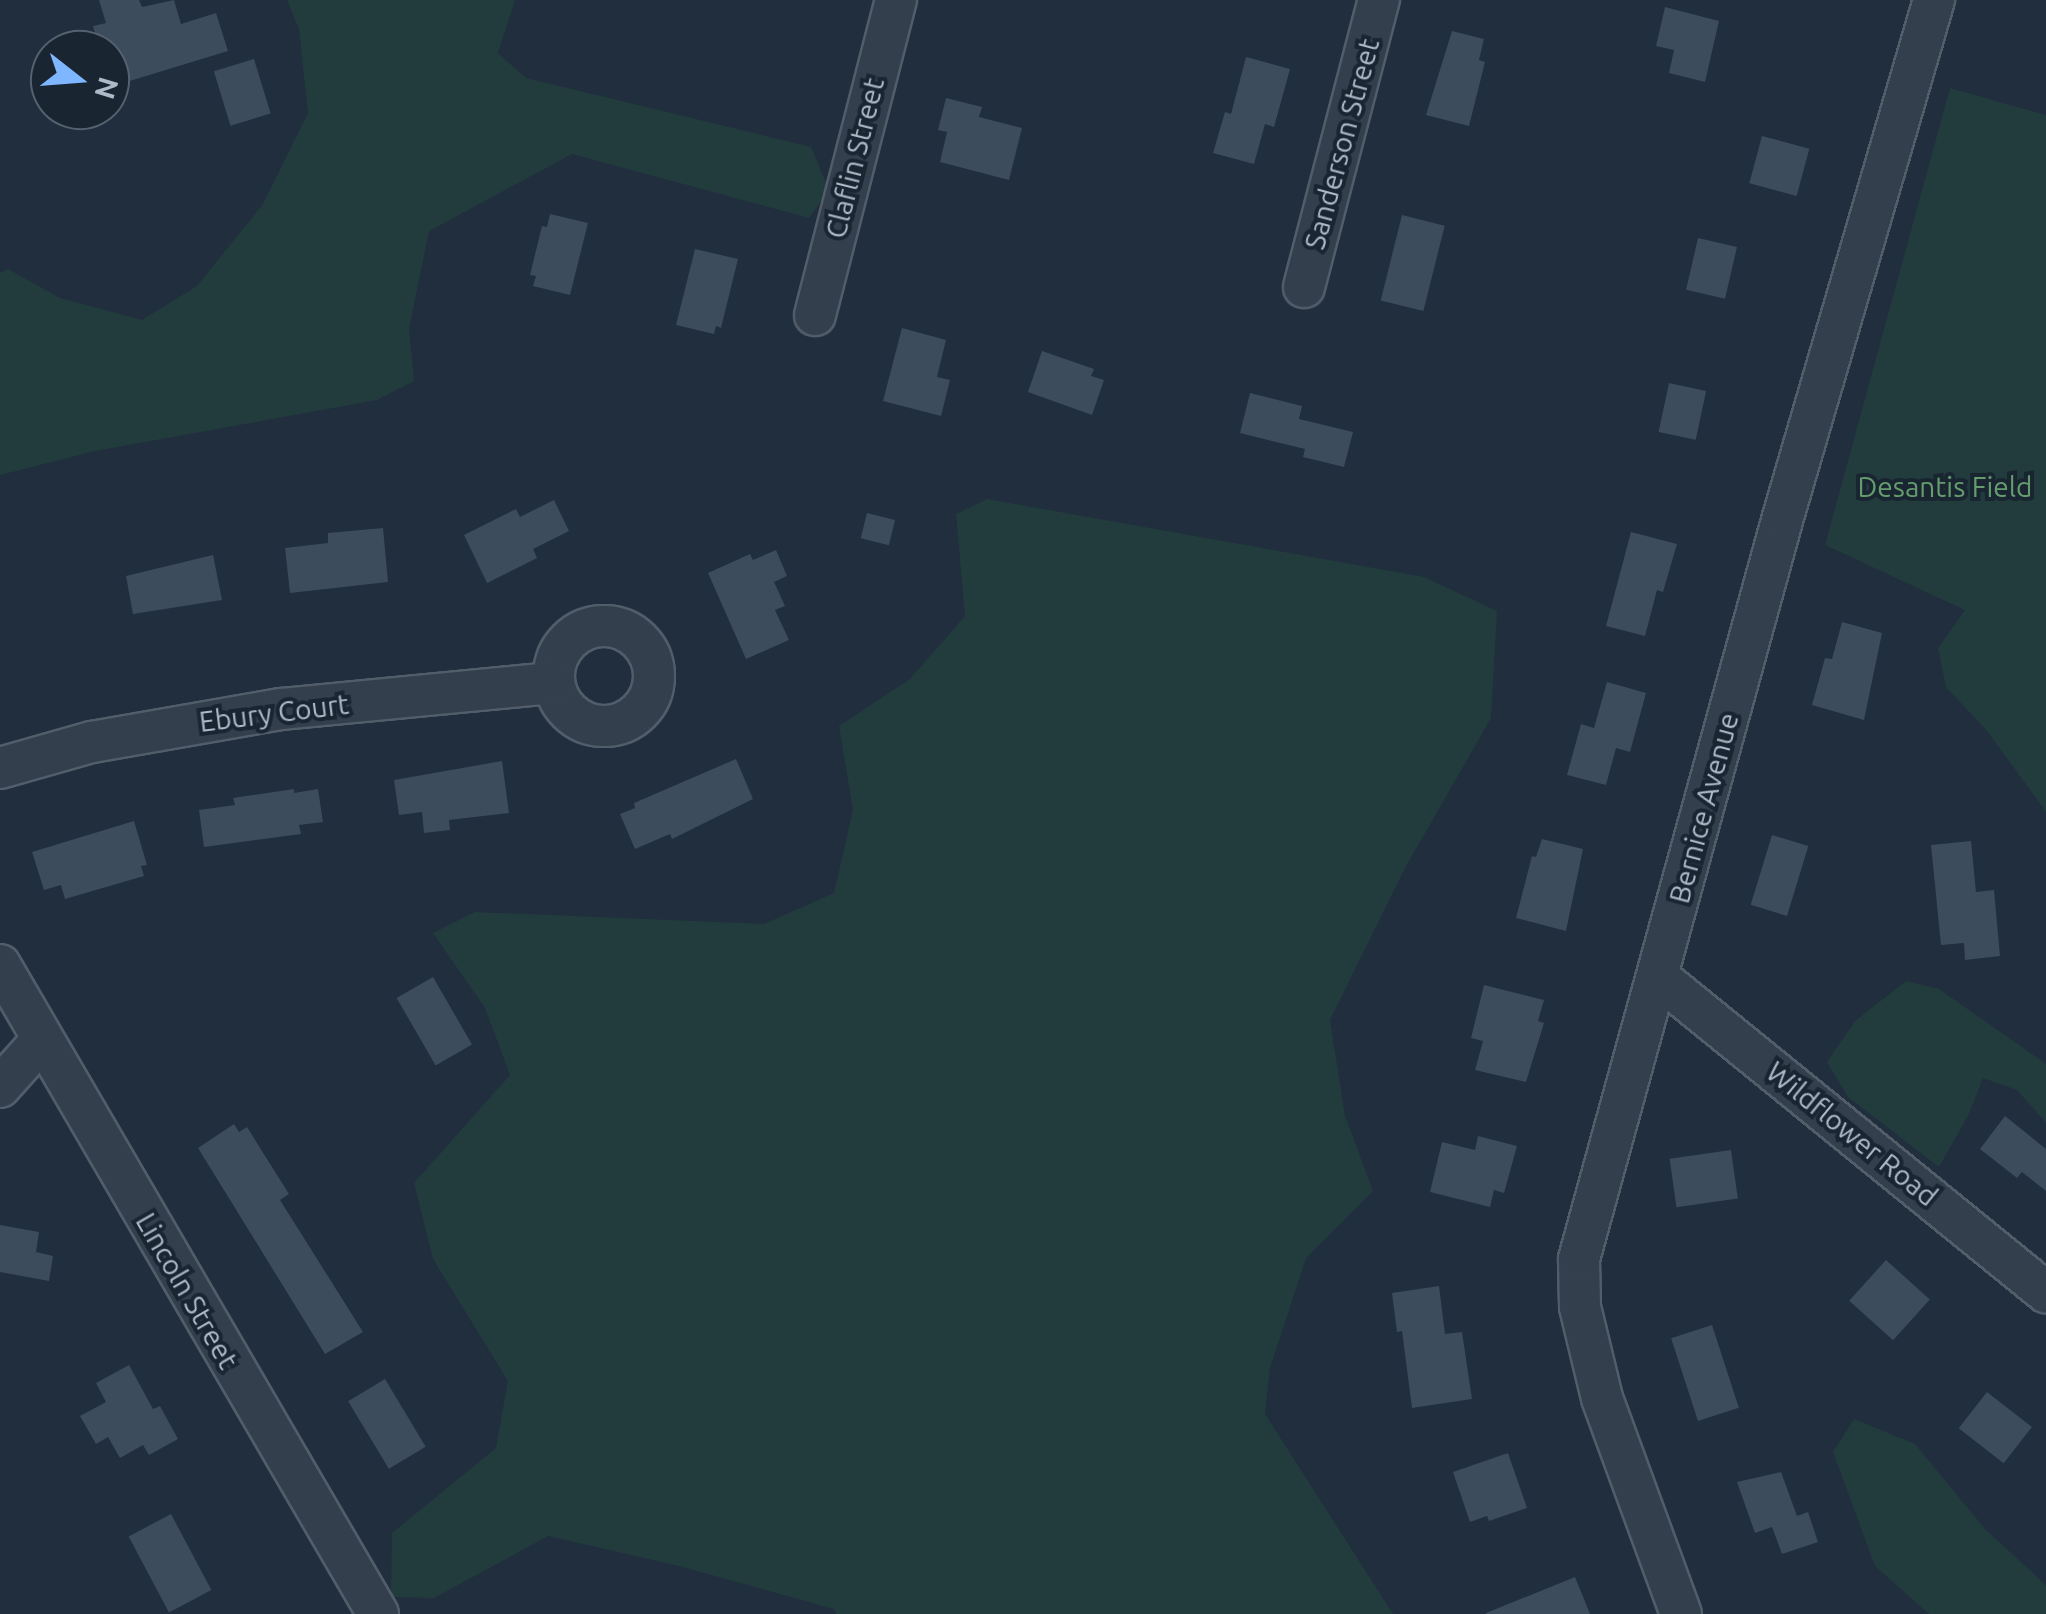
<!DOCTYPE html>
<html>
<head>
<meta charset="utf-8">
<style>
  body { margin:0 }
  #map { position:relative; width:2046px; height:1614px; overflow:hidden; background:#202e3d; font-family:Ubuntu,sans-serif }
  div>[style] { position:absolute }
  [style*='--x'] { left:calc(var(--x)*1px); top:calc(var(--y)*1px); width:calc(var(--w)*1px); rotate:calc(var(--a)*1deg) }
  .green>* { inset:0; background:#223c3e }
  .building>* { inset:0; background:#3c4c5d; transform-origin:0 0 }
  .roads { filter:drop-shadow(2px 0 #525d6a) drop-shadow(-2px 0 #525d6a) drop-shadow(0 2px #525d6a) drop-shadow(0 -2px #525d6a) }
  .minor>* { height:40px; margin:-20px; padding:0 20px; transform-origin:20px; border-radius:20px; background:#343f4d }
  .minor>.ring { margin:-20px; padding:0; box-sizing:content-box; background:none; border:40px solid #343f4d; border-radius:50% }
  span { translate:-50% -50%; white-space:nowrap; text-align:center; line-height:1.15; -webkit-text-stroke:8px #192531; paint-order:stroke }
  .street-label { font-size:28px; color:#afbac9 }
  .park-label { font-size:28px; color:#649c6e }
  .north { position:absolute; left:30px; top:30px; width:100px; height:100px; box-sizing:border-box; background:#192531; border:2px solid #55616e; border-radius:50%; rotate:107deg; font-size:28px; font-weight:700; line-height:40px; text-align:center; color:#afbac9 }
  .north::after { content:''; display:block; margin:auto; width:35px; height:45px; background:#7eb6ff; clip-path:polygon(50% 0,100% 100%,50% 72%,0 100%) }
</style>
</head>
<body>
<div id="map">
  <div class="green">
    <i style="clip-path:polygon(287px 0,515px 0,498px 53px,526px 78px,811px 147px,829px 190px,809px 218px,572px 154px,429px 231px,409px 329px,414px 381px,377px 400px,95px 451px,0 475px,0 273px,8px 269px,60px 298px,142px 320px,197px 286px,263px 204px,308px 113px,299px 29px)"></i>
    <i style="clip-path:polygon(1950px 88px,2046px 115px,2046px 812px,1988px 732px,1946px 687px,1938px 648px,1965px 610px,1825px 545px)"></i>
    <i style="clip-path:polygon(987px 499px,1424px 577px,1497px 611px,1491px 718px,1405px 868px,1330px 1020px,1345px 1116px,1373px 1191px,1306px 1258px,1270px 1368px,1265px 1414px,1393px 1614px,836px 1614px,834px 1609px,679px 1566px,548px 1536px,434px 1598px,391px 1597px,392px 1533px,496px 1448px,508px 1381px,433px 1259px,414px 1183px,510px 1075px,485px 1008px,433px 933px,475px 912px,764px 924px,834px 893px,853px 810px,839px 726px,910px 679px,965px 616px,956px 514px)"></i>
    <i style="clip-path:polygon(1906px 981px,1939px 989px,2046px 1064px,2046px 1123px,2017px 1090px,1983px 1078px,1969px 1114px,1939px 1167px,1848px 1097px,1827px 1062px,1855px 1021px)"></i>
    <i style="clip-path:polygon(1854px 1419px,1915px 1444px,1985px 1529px,2046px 1585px,2046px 1614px,1929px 1614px,1875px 1566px,1833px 1452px)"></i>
  </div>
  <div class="building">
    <i style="clip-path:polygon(99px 0,139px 0,142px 7px,174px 0,181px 24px,216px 13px,228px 51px,110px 87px,110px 50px,100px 50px,93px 26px,106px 23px)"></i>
    <i style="clip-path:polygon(1665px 7px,1719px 21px,1705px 82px,1669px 73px,1674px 50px,1656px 46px)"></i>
    <i style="clip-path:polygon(1452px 31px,1484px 39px,1479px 60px,1485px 62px,1469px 126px,1426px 115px)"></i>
    <i style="clip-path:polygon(1246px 57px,1290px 69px,1274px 127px,1265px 124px,1254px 164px,1213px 153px,1225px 112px,1231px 114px)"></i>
    <i style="left:254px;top:59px;width:57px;height:42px;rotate:73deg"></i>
    <i style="clip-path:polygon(946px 98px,982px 107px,979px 117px,1022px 128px,1009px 180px,940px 162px,947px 132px,938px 130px)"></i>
    <i style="left:1762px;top:136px;width:49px;height:49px;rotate:15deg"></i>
    <i style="clip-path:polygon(550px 214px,588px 223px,570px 295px,533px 286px,536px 276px,530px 275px,542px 226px,547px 227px)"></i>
    <i style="left:1402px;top:215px;width:44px;height:88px;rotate:14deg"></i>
    <i style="left:1698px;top:238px;width:40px;height:53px;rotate:13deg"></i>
    <i style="clip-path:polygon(695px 249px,738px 259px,721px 328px,716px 326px,714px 334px,676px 325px)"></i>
    <i style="clip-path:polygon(902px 328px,946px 340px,937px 377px,950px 380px,941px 416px,883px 401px)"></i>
    <i style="clip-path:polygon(1042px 351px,1094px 369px,1091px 376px,1104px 380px,1092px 415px,1028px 392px)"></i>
    <i style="left:1669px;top:383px;width:38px;height:50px;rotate:12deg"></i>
    <i style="clip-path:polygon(1250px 393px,1302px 406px,1299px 419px,1353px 432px,1344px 467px,1303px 457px,1305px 449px,1240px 433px)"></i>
    <i style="clip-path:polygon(554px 500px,569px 531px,533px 549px,537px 558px,487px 583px,464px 535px,516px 509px,520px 517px)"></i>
    <i style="left:867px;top:513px;width:29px;height:26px;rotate:14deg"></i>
    <i style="clip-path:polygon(383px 528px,388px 582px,290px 593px,285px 548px,328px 543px,328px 533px)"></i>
    <i style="clip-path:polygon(1631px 532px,1677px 544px,1663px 592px,1657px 590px,1645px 636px,1606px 626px)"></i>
    <i style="clip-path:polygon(776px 550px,787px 576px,774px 582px,785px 606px,775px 610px,789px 640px,746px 659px,708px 573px,750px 554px,753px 560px)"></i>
    <i style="clip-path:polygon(213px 555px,222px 600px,133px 614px,126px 576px)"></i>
    <i style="clip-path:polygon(1842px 622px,1882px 633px,1864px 720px,1812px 705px,1825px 658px,1832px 659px)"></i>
    <i style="clip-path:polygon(1607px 682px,1646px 693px,1630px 752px,1616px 748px,1606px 785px,1567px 775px,1581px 724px,1594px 728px)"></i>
    <i style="clip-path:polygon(736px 759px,753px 799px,672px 839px,670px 834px,635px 849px,620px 814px,635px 808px,634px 803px)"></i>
    <i style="clip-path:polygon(502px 761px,509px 813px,449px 820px,450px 830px,424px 833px,422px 812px,399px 815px,394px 780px)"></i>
    <i style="clip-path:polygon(294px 789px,294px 793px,318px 789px,323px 822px,299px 825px,301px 834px,204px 847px,199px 810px,235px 805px,233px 798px)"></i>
    <i style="clip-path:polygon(134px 821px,147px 865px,141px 866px,144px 876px,65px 899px,61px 885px,44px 890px,32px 852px)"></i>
    <i style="left:1772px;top:835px;width:38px;height:73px;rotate:17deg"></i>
    <i style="clip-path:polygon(1542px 839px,1583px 849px,1566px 931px,1516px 918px,1532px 856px,1536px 857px)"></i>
    <i style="clip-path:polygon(1971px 841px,1976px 892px,1994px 890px,2000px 956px,1965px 960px,1964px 943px,1941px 945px,1931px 845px)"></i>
    <i style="left:433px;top:977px;width:78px;height:42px;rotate:60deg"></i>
    <i style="clip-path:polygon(1484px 985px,1544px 1000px,1538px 1021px,1544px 1023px,1526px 1082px,1475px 1070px,1483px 1041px,1471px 1038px)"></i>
    <i style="clip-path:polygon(2005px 1116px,2046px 1149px,2046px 1191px,2022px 1172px,2017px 1178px,1980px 1149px)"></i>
    <i style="clip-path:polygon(234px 1124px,239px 1132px,247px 1127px,289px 1194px,280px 1200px,363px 1332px,325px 1354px,198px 1148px)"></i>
    <i style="clip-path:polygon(1478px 1136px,1517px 1146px,1504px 1193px,1494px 1190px,1490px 1207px,1430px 1192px,1442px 1142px,1475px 1150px)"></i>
    <i style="left:1731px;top:1150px;width:49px;height:62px;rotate:82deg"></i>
    <i style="clip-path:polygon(0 1225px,39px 1232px,36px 1252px,53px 1256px,49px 1281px,0 1272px)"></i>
    <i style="left:1886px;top:1260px;width:59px;height:55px;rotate:42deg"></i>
    <i style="clip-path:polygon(1439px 1286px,1445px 1334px,1462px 1332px,1472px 1399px,1412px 1408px,1402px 1331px,1397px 1332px,1392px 1293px)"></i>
    <i style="left:1712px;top:1325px;width:87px;height:43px;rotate:72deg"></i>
    <i style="clip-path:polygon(129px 1365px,153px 1409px,160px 1406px,178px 1439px,149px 1455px,143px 1445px,120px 1458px,108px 1437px,96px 1444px,80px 1416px,106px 1402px,96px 1383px)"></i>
    <i style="left:385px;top:1379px;width:79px;height:43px;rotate:59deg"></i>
    <i style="left:1987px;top:1392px;width:57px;height:46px;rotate:38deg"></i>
    <i style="clip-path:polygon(1508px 1453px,1527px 1508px,1489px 1521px,1487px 1516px,1470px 1522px,1453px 1472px)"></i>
    <i style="clip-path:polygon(1781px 1472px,1797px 1516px,1808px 1512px,1818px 1542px,1782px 1554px,1772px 1527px,1755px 1533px,1737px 1482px)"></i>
    <i style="left:171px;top:1514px;width:86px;height:48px;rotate:62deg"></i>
    <i style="clip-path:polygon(1575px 1577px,1590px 1614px,1486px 1614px,1486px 1613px)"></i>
  </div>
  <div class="roads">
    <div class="minor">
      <i style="--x:1304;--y:287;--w:297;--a:-75.4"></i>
      <i style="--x:815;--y:315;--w:325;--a:-75.6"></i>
      <i class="ring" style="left:554px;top:626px;width:60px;height:60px"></i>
      <i style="--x:0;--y:768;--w:96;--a:-15.8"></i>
      <i style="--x:92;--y:742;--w:193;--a:-9.9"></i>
      <i style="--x:282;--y:709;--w:272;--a:-5.5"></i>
      <i style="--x:0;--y:965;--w:751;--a:59.78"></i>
      <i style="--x:1658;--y:977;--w:500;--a:39.1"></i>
      <i style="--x:0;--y:1087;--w:63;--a:-48.2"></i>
      <i style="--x:1681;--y:1614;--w:230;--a:-110.1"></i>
      <i style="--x:1602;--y:1398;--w:94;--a:-103.6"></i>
      <i style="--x:1580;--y:1307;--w:48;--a:-91.2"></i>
      <i style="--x:1579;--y:1259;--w:770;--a:-74.63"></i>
      <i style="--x:1783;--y:517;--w:539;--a:-73.72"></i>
    </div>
  </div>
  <div class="street-label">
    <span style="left:1342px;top:144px;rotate:-75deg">Sanderson Street</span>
    <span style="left:855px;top:158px;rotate:-76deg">Claflin Street</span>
    <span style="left:274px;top:713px;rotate:-7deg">Ebury Court</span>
    <span style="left:1704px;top:808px;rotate:-75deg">Bernice Avenue</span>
    <span style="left:1852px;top:1134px;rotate:39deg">Wildflower Road</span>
    <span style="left:187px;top:1291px;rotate:60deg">Lincoln Street</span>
  </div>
  <div class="park-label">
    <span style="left:1945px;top:487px">Desantis Field</span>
  </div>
  <div class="north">N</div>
</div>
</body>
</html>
